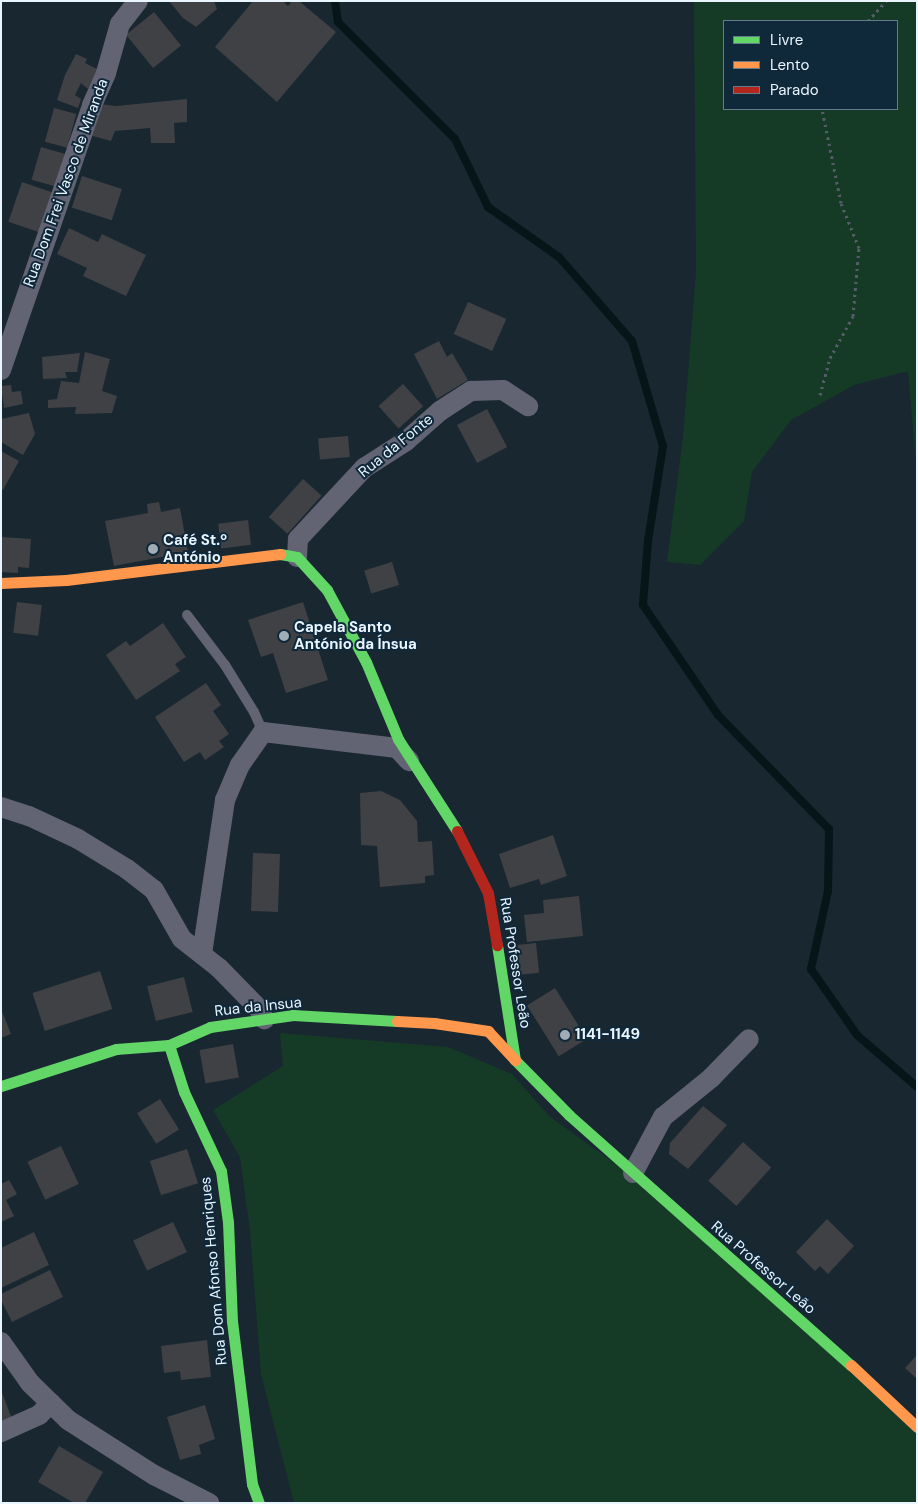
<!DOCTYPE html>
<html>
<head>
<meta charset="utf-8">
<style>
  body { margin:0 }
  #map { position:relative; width:918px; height:1504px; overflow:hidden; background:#192731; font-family:"DM Sans",sans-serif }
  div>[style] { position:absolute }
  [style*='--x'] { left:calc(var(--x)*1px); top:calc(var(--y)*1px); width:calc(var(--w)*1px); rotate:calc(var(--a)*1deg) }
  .green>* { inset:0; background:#153b27 }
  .stream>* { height:8px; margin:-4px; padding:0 4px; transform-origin:4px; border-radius:4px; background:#051518 }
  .building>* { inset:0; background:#404144; transform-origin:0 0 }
  .path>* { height:3px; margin-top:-1.5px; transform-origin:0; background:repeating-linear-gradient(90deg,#575d68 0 2.5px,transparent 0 6.5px) }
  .lane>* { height:10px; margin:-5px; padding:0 5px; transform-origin:5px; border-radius:5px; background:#626373 }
  .street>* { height:20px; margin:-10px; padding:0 10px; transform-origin:10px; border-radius:10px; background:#626373 }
  .fast>* { height:11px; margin:-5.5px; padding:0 5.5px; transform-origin:5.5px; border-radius:5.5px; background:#63d668 }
  .slow>* { height:11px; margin:-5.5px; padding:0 5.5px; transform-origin:5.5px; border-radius:5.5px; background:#ff974d }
  .jam>* { height:11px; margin:-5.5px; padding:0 5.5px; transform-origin:5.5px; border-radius:5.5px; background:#b3261e }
  .dots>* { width:14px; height:14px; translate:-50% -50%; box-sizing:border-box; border:2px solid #0f293b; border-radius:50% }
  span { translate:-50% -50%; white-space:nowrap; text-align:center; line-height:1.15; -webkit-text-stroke:4px #0f293b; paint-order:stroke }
  .street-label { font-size:15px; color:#e9f5ff }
  .poi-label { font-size:15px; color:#e9f5ff; font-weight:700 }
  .left { translate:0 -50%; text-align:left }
  .frame { position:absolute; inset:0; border:2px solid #e9f5ff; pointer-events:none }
  .legend { position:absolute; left:723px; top:20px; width:175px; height:90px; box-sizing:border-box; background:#0f293b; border:1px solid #667b89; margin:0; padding:6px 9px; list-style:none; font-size:15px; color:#e9f5ff }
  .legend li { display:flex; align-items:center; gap:10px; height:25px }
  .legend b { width:25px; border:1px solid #667b89 }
</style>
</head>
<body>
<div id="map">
  <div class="green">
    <i style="clip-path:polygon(evenodd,694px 1px,917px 1px,917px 474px,908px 371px,854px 385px,791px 420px,752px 472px,744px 521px,700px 565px,667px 562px,683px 437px,696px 272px,694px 1px,724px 21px,897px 21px,897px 109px,724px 109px,724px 21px)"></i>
    <i style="clip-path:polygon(280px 1033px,448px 1047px,512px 1074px,549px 1116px,663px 1198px,917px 1424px,917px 1503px,294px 1503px,261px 1374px,250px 1231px,240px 1157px,213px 1110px,283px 1066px)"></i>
  </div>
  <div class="stream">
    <i style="--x:335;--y:1;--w:21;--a:82"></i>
    <i style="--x:338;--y:22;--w:165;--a:45"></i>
    <i style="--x:455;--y:139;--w:76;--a:64.1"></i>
    <i style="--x:488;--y:207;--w:87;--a:35.2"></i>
    <i style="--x:559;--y:257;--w:111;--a:49"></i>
    <i style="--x:632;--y:341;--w:109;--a:73.6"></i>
    <i style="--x:663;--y:446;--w:96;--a:99"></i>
    <i style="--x:648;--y:541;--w:64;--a:94.5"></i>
    <i style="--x:643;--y:605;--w:133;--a:55.7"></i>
    <i style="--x:718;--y:715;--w:159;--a:45.8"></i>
    <i style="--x:829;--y:829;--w:62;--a:90.9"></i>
    <i style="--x:828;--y:891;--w:80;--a:102.3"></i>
    <i style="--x:811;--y:969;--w:80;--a:55.1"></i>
    <i style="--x:857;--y:1035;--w:79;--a:40.9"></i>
  </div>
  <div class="building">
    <i style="clip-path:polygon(169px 1px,214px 1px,217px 9px,196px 27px,183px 18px)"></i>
    <i style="clip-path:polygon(253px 1px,283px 1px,288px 6px,292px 1px,299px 1px,336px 32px,277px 102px,215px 47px)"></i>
    <i style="left:154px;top:12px;width:43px;height:36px;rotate:51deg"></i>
    <i style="clip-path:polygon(76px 54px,87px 59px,85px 63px,99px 70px,88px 89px,81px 83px,75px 95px,81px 99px,78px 108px,57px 100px,65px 75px)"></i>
    <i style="clip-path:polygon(187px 99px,187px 122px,174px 123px,175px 143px,151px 143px,150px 128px,115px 131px,111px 141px,89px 135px,100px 104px,116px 106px)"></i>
    <i style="left:54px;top:108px;width:23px;height:35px;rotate:15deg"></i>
    <i style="left:41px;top:147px;width:26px;height:34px;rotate:16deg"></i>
    <i style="left:82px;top:176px;width:42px;height:33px;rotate:18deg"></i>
    <i style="left:22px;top:182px;width:34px;height:42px;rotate:19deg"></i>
    <i style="clip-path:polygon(69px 228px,98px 242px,102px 234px,146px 255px,126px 296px,83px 276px,87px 268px,57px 254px)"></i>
    <i style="left:468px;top:302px;width:42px;height:35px;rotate:24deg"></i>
    <i style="clip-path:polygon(439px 341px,447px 357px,452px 353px,468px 380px,437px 399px,414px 354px)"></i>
    <i style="clip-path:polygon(85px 352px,110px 359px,102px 391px,117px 396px,112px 413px,75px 414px,76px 407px,48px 408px,48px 400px,57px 399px,61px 381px,79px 383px)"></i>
    <i style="clip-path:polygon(80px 353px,77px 372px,65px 372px,67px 378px,43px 379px,42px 357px)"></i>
    <i style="left:403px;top:384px;width:30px;height:33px;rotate:48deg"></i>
    <i style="clip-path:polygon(11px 385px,12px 392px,21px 391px,23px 404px,4px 408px,1px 386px)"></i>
    <i style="left:487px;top:409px;width:43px;height:34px;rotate:62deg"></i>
    <i style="clip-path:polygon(29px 413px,35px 434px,23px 455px,1px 442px,1px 419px)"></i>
    <i style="left:348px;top:436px;width:21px;height:30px;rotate:85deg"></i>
    <i style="clip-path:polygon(1px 451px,19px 461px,3px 490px,1px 489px)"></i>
    <i style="left:303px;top:479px;width:25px;height:51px;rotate:42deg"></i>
    <i style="clip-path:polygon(159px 502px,161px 512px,180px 508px,188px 552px,114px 566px,105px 521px,148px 513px,147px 504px)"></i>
    <i style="left:248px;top:520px;width:25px;height:30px;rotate:83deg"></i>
    <i style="clip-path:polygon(2px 537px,31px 539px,29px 568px,18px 567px,18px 573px,1px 572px)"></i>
    <i style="left:392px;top:562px;width:24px;height:29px;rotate:73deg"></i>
    <i style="left:17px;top:602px;width:25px;height:31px;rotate:7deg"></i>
    <i style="clip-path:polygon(303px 602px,328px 680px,286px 693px,273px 653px,261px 657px,248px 620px)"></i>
    <i style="clip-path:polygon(163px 623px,186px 657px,175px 664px,180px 671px,136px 700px,106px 655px,126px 641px,130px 646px)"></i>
    <i style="clip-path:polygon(206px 683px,221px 705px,213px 711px,229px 734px,219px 741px,224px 747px,205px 760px,200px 752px,184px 762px,155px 717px)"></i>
    <i style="clip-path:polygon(381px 791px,400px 800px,417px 821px,418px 842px,432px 841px,434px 875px,425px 876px,425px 883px,380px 887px,377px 846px,361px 845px,360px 793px)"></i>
    <i style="clip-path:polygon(553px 835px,567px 876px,541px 885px,539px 879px,510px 888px,499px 854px)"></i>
    <i style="left:253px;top:853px;width:27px;height:58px;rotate:2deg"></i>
    <i style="clip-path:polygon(579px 896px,583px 936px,527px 942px,524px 915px,544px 913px,543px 900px)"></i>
    <i style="left:536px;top:943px;width:30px;height:19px;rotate:84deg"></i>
    <i style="left:100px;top:971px;width:40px;height:71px;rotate:72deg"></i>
    <i style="left:184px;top:977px;width:36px;height:38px;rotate:76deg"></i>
    <i style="left:555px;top:988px;width:60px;height:33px;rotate:58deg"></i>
    <i style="clip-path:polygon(1px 1009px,11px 1034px,1px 1038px)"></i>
    <i style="left:233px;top:1044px;width:34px;height:34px;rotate:80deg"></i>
    <i style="left:160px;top:1099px;width:36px;height:27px;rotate:58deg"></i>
    <i style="clip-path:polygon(703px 1106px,727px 1125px,688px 1169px,669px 1154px,670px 1143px)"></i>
    <i style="left:743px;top:1142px;width:38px;height:52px;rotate:42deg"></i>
    <i style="left:61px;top:1146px;width:42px;height:37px;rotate:65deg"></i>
    <i style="left:187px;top:1149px;width:36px;height:39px;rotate:72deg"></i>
    <i style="clip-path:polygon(9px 1180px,17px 1194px,6px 1200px,14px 1216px,1px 1222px,1px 1184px)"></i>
    <i style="clip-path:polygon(827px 1219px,854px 1246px,828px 1274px,820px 1266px,815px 1271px,796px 1252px)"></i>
    <i style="left:173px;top:1222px;width:33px;height:44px;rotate:65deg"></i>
    <i style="clip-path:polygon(34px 1232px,49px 1265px,1px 1288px,1px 1248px)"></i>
    <i style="clip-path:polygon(50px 1270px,63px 1297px,12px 1322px,1px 1300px,1px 1294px)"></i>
    <i style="clip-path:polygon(207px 1340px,211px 1377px,181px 1380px,180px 1371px,164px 1373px,161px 1346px)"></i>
    <i style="clip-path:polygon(917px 1355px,917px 1379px,905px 1368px)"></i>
    <i style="clip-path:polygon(1px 1390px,12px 1419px,1px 1423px)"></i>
    <i style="clip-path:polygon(205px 1405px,215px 1439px,199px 1445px,201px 1454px,180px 1460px,167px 1417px)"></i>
    <i style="clip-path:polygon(59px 1446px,103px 1472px,85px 1503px,74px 1503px,38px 1482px)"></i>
  </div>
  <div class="path">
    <i style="--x:868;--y:21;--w:27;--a:-48"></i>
    <i style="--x:820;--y:395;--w:38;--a:-75"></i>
    <i style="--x:830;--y:358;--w:48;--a:-61.3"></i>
    <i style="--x:853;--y:316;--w:68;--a:-85"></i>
    <i style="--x:859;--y:248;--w:48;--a:-111.8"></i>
    <i style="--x:841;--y:203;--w:96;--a:-101.4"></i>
  </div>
  <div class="lane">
    <i style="--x:187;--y:615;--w:63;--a:52.8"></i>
    <i style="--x:225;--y:665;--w:55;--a:58.3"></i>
    <i style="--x:254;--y:712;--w:22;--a:66"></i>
  </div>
  <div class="street">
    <i style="--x:1;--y:370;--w:280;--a:-71"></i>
    <i style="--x:92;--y:105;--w:35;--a:-66"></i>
    <i style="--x:106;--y:73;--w:51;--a:-74.1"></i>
    <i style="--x:120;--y:24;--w:29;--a:-52"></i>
    <i style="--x:297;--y:557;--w:18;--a:-87"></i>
    <i style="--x:298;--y:539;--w:97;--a:-47.1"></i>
    <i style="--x:364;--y:468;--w:50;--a:-32.7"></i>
    <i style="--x:406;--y:441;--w:45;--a:-41.4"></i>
    <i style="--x:440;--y:411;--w:37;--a:-33"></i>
    <i style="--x:471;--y:391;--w:32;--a:-2"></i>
    <i style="--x:503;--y:390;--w:30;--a:33"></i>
    <i style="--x:1;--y:807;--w:29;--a:18"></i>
    <i style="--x:29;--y:816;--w:54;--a:25.1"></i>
    <i style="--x:78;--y:839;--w:57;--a:31.5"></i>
    <i style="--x:127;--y:869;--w:34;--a:38"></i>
    <i style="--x:154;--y:890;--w:56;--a:60.3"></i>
    <i style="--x:182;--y:939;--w:47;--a:38.1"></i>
    <i style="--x:219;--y:968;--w:56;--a:45.7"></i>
    <i style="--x:258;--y:1008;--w:13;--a:61"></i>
    <i style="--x:202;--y:954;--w:156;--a:-81.5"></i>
    <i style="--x:225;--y:800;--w:38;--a:-67"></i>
    <i style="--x:240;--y:765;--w:40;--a:-55.1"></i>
    <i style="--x:263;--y:732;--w:135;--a:6.8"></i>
    <i style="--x:397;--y:748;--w:18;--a:47"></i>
    <i style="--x:633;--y:1173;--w:64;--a:-61.8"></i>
    <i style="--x:663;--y:1117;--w:62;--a:-39.1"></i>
    <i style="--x:711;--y:1078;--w:54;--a:-45.7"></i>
    <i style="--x:1;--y:1342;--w:50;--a:54.7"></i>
    <i style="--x:30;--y:1383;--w:53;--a:44.2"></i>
    <i style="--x:68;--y:1420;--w:102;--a:32.6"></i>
    <i style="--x:154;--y:1475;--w:62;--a:27"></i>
    <i style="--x:1;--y:1432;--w:42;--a:-24.1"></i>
    <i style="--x:39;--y:1415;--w:17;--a:-45"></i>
  </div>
  <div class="fast">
    <i style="--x:280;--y:554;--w:17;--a:10"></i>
    <i style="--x:297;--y:557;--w:45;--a:47.7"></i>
    <i style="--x:327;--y:590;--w:82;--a:61.6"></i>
    <i style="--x:366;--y:662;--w:83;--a:67.4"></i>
    <i style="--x:398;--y:739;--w:109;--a:57.3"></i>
    <i style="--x:497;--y:945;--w:116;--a:81.1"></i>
    <i style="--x:515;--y:1060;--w:77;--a:45.5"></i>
    <i style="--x:569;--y:1115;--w:377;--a:41.6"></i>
    <i style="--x:169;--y:1045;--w:49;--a:72.3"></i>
    <i style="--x:184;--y:1092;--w:87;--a:64.9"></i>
    <i style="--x:221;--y:1171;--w:51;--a:82.2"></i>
    <i style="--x:228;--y:1222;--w:99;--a:87.7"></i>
    <i style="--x:232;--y:1321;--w:164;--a:83"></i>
    <i style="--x:252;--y:1484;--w:20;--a:70"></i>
    <i style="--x:1;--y:1086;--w:121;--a:-17.8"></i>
    <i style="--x:116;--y:1049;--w:53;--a:-4.3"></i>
    <i style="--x:169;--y:1045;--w:45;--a:-23.7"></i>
    <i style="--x:210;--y:1027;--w:84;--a:-8.2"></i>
    <i style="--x:293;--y:1015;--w:104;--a:3.3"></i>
  </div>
  <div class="slow">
    <i style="--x:1;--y:583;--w:65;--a:-2.6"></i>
    <i style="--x:66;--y:580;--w:216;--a:-6.9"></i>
    <i style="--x:397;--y:1021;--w:37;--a:3"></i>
    <i style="--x:434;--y:1023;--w:55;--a:8.4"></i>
    <i style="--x:488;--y:1031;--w:40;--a:47"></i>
    <i style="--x:851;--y:1365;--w:91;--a:43.2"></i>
  </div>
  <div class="jam">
    <i style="--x:457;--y:831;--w:69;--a:63.4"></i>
    <i style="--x:488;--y:893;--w:53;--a:80.2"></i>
  </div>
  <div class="dots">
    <i style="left:153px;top:549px;background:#a0adb7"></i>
    <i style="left:284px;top:636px;background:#a0adb7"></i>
    <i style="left:565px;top:1035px;background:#a0adb7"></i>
  </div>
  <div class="street-label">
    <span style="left:66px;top:183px;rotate:-70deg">Rua Dom Frei Vasco de Miranda</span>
    <span style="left:396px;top:446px;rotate:-39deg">Rua da Fonte</span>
    <span style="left:515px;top:963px;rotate:81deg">Rua Professor Leão</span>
    <span style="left:258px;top:1007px;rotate:-6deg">Rua da Insua</span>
    <span style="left:763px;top:1268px;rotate:41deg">Rua Professor Leão</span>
    <span style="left:214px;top:1271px;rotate:-95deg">Rua Dom Afonso Henriques</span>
  </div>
  <div class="poi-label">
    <span class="left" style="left:163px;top:549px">Café St.º<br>António</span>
    <span class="left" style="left:294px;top:636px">Capela Santo<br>António da Ínsua</span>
    <span class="left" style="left:575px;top:1035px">1141-1149</span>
  </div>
  <div class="frame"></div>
  <ul class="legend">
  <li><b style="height:6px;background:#63d668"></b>Livre</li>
  <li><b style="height:6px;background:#ff974d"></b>Lento</li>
  <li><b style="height:6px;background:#b3261e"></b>Parado</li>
  </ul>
</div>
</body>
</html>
